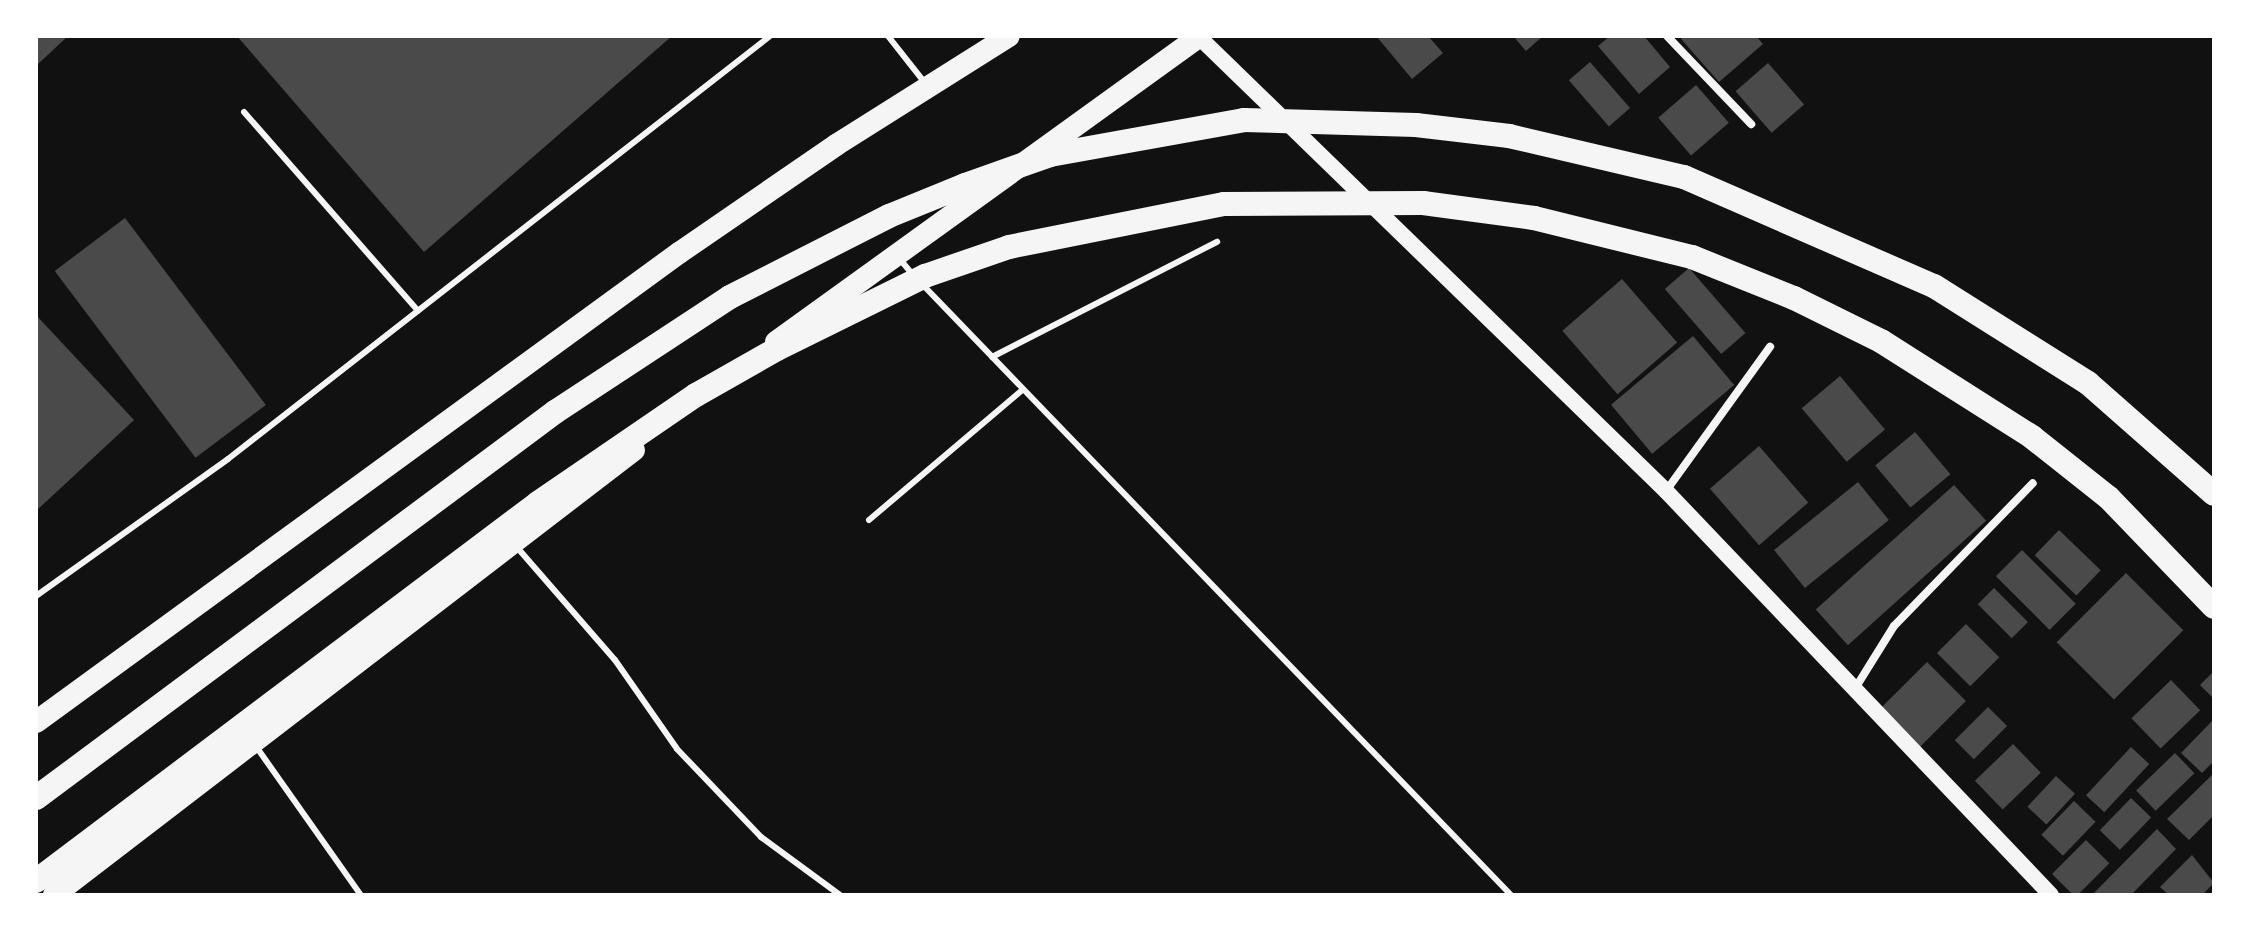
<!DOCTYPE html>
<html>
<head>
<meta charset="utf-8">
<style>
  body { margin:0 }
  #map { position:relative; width:2250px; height:931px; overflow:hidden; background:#111; font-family:Ubuntu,sans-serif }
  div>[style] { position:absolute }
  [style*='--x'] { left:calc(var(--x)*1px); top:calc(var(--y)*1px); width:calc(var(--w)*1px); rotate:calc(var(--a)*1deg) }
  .building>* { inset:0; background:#4a4a4a; transform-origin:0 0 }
  .service>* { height:6px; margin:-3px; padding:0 3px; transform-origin:3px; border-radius:3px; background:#f5f5f5 }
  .minor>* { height:8px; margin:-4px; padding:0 4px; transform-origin:4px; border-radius:4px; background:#f5f5f5 }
  .secondary>* { height:16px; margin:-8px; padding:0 8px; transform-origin:8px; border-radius:8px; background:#f5f5f5 }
  .trunk>* { height:22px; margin:-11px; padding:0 11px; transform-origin:11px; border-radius:11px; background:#f5f5f5 }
  .motorway>* { height:24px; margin:-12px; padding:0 12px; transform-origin:12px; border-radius:12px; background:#f5f5f5 }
  span { translate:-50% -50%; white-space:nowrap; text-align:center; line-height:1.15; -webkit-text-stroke:8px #fff; paint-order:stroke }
  .frame { position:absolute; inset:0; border:38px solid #fff; pointer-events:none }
</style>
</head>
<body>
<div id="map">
  <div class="building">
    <i style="clip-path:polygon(36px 36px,68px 36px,36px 66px)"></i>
    <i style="clip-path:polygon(237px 36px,672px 36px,424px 252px)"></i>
    <i style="clip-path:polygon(1428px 36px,1443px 53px,1412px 79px,1377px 37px)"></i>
    <i style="clip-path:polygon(1513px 36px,1543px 36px,1526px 51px)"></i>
    <i style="clip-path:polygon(1610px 36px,1644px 36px,1670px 67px,1639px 94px,1598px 46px)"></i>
    <i style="clip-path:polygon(1685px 36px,1756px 36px,1763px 44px,1719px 82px,1681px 39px)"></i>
    <i style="left:1590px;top:62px;width:61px;height:28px;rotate:49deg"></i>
    <i style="left:1768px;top:63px;width:55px;height:43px;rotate:49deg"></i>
    <i style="left:1696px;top:85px;width:50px;height:50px;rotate:49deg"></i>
    <i style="left:125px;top:218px;width:234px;height:88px;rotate:53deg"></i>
    <i style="left:1689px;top:268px;width:86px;height:32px;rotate:49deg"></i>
    <i style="left:1622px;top:279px;width:84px;height:79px;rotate:49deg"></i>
    <i style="clip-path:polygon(36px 315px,134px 420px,36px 511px)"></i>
    <i style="left:1693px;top:336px;width:64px;height:107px;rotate:50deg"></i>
    <i style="left:1840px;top:376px;width:70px;height:50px;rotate:50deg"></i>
    <i style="left:1915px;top:432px;width:55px;height:52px;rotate:50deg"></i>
    <i style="left:1759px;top:446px;width:75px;height:65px;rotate:49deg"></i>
    <i style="left:1858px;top:482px;width:49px;height:108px;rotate:51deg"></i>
    <i style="left:1954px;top:485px;width:48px;height:186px;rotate:48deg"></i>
    <i style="left:2059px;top:530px;width:58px;height:35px;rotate:44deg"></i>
    <i style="left:2022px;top:550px;width:76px;height:37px;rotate:45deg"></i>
    <i style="left:2126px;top:573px;width:81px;height:98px;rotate:45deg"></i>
    <i style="left:1994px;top:588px;width:48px;height:23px;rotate:45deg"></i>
    <i style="left:1966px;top:624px;width:47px;height:41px;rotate:45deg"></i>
    <i style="left:1927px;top:662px;width:55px;height:69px;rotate:45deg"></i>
    <i style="clip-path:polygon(2214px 671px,2214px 699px,2200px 685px)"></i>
    <i style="left:2171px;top:680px;width:42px;height:55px;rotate:46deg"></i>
    <i style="left:1988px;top:707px;width:27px;height:47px;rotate:45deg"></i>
    <i style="clip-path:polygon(2214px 719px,2214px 761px,2202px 773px,2181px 753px)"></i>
    <i style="left:2013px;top:744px;width:40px;height:53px;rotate:46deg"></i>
    <i style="left:2131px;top:747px;width:25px;height:66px;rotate:43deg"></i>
    <i style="left:2175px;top:753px;width:28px;height:54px;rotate:46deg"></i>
    <i style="clip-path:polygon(2214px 773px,2214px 815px,2189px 840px,2167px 819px)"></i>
    <i style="left:2056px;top:776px;width:26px;height:42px;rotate:43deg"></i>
    <i style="left:2131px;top:798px;width:28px;height:45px;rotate:44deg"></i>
    <i style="left:2074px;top:801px;width:30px;height:47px;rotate:44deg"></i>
    <i style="clip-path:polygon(2157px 829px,2176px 849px,2131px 895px,2092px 895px)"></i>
    <i style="left:2086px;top:840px;width:33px;height:48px;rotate:45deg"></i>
    <i style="clip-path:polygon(2192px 855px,2214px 883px,2202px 895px,2169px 895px,2160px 887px)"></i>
  </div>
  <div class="service">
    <i style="--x:888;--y:36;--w:60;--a:51.8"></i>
    <i style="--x:244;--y:112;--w:264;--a:48.8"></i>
    <i style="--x:898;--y:257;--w:25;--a:50"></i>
    <i style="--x:922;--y:284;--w:849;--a:46.05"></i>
    <i style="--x:992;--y:357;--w:253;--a:-27.1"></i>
    <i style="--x:869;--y:520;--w:199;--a:-40.3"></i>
    <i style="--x:515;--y:545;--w:152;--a:49"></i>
    <i style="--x:615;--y:660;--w:108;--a:55.1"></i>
    <i style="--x:677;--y:749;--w:122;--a:46.3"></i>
    <i style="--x:761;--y:837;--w:98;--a:36.3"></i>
    <i style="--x:36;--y:596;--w:236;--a:-35.5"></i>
    <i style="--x:228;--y:459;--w:688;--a:-37.97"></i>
    <i style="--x:255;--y:745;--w:184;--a:54.8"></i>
  </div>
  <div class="minor">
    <i style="--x:1667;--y:36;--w:122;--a:46.3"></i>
    <i style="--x:1666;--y:491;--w:178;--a:-54.2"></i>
    <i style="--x:1856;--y:687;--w:72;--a:-58.1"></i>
    <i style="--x:1894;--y:626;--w:199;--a:-45.8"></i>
  </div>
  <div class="secondary">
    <i style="--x:1199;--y:37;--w:651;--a:44.19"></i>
    <i style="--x:1666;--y:491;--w:558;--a:46.38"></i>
  </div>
  <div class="trunk">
    <i style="--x:776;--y:342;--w:523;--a:-35.82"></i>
    <i style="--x:36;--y:722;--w:796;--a:-36.11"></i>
    <i style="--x:679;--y:253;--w:191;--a:-34.5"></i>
    <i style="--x:836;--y:145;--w:204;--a:-32.2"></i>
    <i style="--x:54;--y:895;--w:731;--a:-37.5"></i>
  </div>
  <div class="motorway">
    <i style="--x:36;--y:798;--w:647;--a:-36.64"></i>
    <i style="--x:555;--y:412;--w:209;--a:-33.3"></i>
    <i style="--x:730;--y:297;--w:178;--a:-27"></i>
    <i style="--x:889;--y:216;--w:82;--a:-22.2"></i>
    <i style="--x:965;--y:185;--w:90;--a:-19.4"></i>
    <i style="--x:1050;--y:155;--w:197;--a:-10.2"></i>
    <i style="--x:1244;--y:120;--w:172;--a:1.7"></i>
    <i style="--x:1416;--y:125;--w:94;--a:6.7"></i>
    <i style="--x:1509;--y:136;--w:180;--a:13.2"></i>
    <i style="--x:1684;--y:177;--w:273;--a:23.6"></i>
    <i style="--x:1934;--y:286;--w:182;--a:32.2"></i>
    <i style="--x:2088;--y:383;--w:168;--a:41.4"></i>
    <i style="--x:36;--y:881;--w:628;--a:-36.98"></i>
    <i style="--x:538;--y:503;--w:191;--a:-34.4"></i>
    <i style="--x:696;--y:395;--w:93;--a:-29.6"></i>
    <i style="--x:777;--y:349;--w:165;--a:-26.3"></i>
    <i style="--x:925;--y:276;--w:89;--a:-19"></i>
    <i style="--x:1009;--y:247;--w:219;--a:-11.3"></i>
    <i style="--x:1224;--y:204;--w:199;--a:-0.3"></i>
    <i style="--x:1423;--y:203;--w:112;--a:7.7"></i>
    <i style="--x:1534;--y:218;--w:163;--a:13.9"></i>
    <i style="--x:1692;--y:257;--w:110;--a:21.9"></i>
    <i style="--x:1794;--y:298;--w:97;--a:26.3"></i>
    <i style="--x:1881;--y:341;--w:179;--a:32.4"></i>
    <i style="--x:2032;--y:437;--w:98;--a:38.4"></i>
    <i style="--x:2109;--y:498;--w:151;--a:46.1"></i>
  </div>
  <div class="frame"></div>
</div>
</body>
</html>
